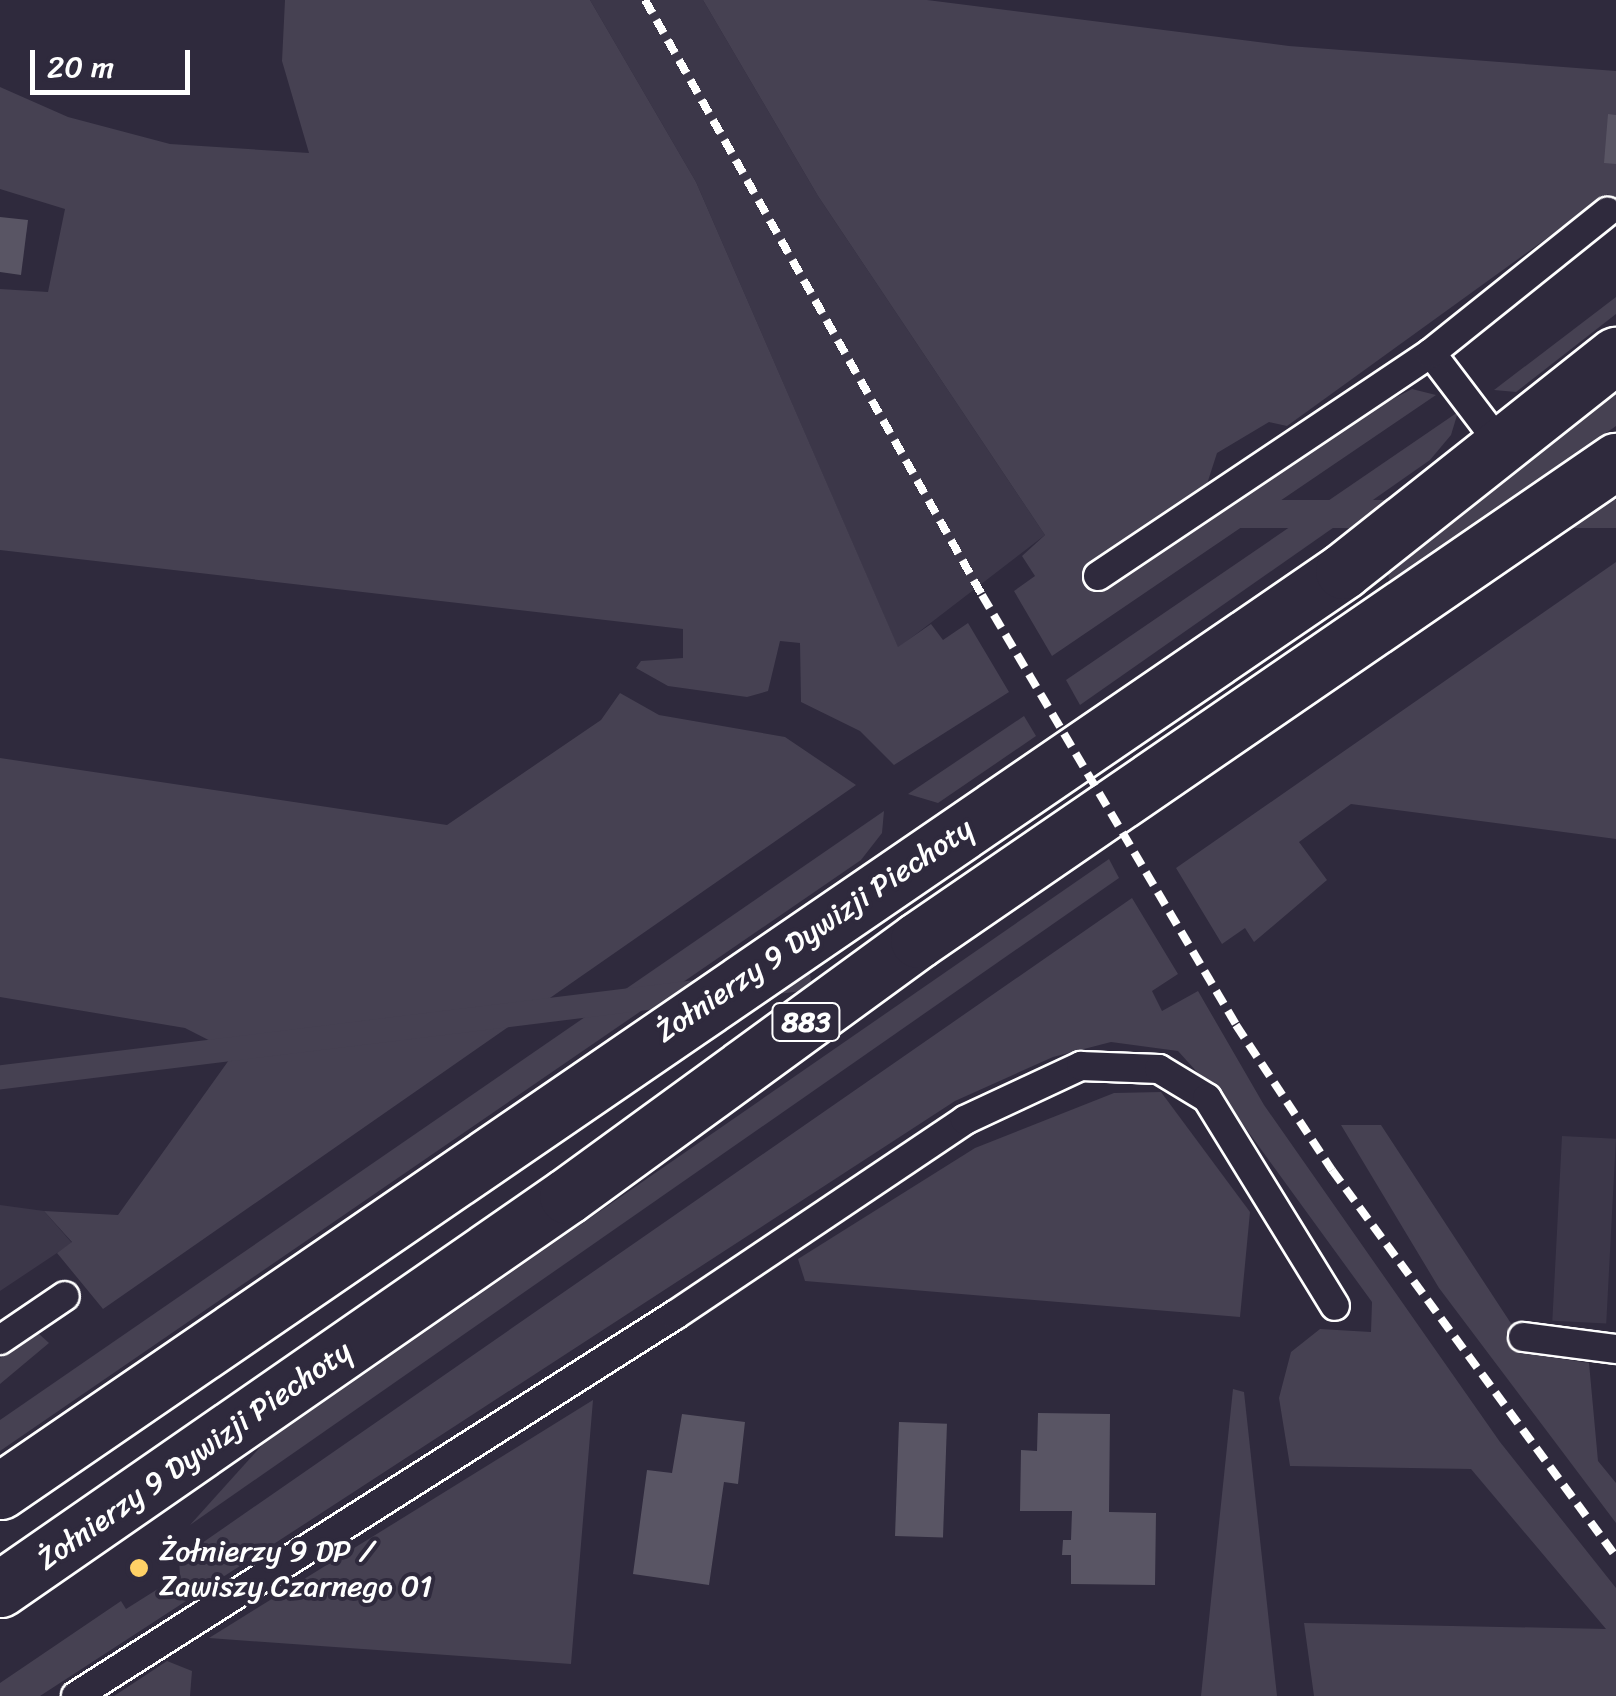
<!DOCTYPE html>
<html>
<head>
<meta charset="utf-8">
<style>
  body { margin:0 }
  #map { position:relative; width:1616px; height:1696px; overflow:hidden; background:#2f2a3d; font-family:Sriracha,sans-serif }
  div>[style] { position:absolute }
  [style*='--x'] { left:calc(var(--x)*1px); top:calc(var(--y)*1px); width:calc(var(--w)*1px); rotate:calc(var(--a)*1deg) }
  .built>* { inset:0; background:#3c3749; transform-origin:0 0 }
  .green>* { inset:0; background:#464152; transform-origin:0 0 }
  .building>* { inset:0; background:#595564; transform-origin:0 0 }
  .roads { filter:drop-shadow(2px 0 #fff) drop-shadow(-2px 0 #fff) drop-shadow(0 2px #fff) drop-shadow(0 -2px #fff) }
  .lane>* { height:28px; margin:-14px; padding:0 14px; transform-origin:14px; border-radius:14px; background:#2f2a3d }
  .highway>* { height:55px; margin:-27.5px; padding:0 27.5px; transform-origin:27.5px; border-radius:27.5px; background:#2f2a3d }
  .rail>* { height:8px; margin-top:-4px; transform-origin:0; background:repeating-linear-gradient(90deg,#fff 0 15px,transparent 0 23px) }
  .dots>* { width:28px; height:28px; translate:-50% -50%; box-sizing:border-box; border:5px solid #2f2a3d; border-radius:50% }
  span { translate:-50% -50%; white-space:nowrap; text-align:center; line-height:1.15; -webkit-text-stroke:8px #2f2a3d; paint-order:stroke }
  .shield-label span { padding:2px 8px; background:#2f2a3d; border:2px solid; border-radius:8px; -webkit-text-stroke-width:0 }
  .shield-label { font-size:28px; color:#fff; font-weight:700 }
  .street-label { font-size:30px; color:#fff }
  .poi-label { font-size:30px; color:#fff }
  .left { translate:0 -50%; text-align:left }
  .scale { position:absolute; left:30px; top:50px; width:160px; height:45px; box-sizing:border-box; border:5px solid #fff; border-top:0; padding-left:12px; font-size:30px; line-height:35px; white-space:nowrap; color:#fff; -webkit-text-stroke:8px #2f2a3d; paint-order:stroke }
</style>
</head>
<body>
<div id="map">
  <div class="built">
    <i style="clip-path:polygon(590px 0,703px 0,818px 196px,1045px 535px,898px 648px,696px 182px)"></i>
    <i style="left:1562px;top:1136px;width:54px;height:185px;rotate:3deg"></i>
    <i style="clip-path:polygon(0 1205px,44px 1211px,72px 1243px,0 1291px)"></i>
  </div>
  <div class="green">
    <i style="clip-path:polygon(285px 0,590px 0,696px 182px,898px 647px,931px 624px,943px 640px,968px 623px,1009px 692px,894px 765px,860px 731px,801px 702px,800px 643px,780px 641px,768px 691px,747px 697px,668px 686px,636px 668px,641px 661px,683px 658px,683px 629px,0 550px,0 289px,48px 292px,65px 209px,0 189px,0 87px,68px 117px,170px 144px,309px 153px,282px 61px)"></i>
    <i style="clip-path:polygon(703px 0,927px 0,1289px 46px,1616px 71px,1616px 200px,1608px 194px,1287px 426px,1269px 422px,1217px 453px,1207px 484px,1084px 566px,1098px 586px,1387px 402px,1412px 389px,1436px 395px,1052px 656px,1014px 591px,1035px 576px,1022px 556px,1045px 535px,818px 196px)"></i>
    <i style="clip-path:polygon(1616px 297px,1616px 314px,1516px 392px,1494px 390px)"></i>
    <i style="clip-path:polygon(1616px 393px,1616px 426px,1391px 585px,1386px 567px)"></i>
    <i style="clip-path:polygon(1458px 412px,1451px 435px,1430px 460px,1080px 705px,1066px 680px)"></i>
    <i style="left:1616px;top:500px;width:28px;height:567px;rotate:90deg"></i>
    <i style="clip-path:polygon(1616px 562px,1616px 839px,1351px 804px,1299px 842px,1327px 880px,1254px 942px,1245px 928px,1222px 944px,1176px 868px)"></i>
    <i style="clip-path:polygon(620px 693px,659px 715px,785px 737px,856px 785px,103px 1309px,57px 1253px,72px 1242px,44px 1211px,118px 1215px,234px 1053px,185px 1028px,0 997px,0 758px,447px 825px,601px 720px)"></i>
    <i style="clip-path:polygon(1024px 716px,1036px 736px,938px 803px,908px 794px)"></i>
    <i style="clip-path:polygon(884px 811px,882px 833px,861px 860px,0 1451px,0 1420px)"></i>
    <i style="clip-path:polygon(1109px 859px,1119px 878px,190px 1525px,262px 1445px)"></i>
    <i style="clip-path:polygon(1132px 898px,1178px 974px,1152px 991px,1162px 1011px,1198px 991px,1264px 1105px,1500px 1442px,1616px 1588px,1616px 1696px,1314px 1696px,1304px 1623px,1606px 1629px,1471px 1469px,1290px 1466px,1279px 1398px,1291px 1352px,1320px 1329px,1371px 1332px,1372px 1302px,1236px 1115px,1178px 1051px,1111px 1042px,1053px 1057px,955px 1101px,40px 1696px,0 1696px,0 1683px,121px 1601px,126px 1609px,180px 1575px,179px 1559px)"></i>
    <i style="left:809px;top:966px;width:24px;height:985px;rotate:83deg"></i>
    <i style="clip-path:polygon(1161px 1092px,1250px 1212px,1240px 1317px,805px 1281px,798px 1259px,975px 1148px,1114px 1093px)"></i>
    <i style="clip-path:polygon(1341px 1125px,1381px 1125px,1531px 1354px,1589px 1363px,1598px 1461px,1616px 1483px,1616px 1523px,1439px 1288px)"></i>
    <i style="clip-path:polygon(38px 1333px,49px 1343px,0 1384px,0 1358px)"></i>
    <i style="clip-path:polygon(1233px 1389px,1244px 1392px,1277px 1696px,1201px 1696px)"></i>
    <i style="clip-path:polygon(593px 1400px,571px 1664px,209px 1638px)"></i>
    <i style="clip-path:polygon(167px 1661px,192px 1671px,190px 1696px,114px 1696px)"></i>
  </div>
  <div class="building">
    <i style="clip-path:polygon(1608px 114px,1616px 115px,1616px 164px,1604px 163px)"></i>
    <i style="clip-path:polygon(0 217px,28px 220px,21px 275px,0 272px)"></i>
    <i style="clip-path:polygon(1038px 1413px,1110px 1414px,1109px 1512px,1156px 1513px,1155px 1585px,1071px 1584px,1071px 1555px,1062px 1555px,1063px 1540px,1071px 1540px,1072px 1511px,1020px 1511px,1021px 1450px,1037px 1451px)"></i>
    <i style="clip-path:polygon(682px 1414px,745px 1422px,738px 1484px,724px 1482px,709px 1585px,633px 1574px,647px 1470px,672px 1473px)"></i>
    <i style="left:899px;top:1422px;width:48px;height:114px;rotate:2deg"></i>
  </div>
  <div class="roads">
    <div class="lane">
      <i style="--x:1431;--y:353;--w:121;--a:52.8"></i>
      <i style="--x:1098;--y:576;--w:401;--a:-33.8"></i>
      <i style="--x:1431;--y:353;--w:226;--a:-38.7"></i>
      <i style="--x:1523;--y:1337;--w:94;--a:7.4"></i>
      <i style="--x:0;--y:1340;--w:78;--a:-34.1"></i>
      <i style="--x:76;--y:1696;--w:710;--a:-32.46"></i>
      <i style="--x:675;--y:1315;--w:349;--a:-33.9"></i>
      <i style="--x:965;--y:1120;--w:128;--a:-25"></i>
      <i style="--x:1081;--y:1066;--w:78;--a:2.2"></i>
      <i style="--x:1159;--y:1069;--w:56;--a:31.1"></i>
      <i style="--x:1207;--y:1098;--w:244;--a:58.4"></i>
    </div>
    <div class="highway">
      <i style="--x:0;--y:1491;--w:1628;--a:-34.41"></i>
      <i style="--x:1343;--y:571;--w:348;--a:-38.4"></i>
      <i style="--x:0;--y:1589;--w:690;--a:-34.73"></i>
      <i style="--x:567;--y:1196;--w:434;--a:-36.1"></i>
      <i style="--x:918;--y:940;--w:847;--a:-34.46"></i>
    </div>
  </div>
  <div class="rail">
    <i style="--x:645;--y:0;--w:684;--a:60.47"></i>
    <i style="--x:982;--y:595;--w:499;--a:59.4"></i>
    <i style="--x:1236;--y:1025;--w:174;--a:56.5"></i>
    <i style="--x:1332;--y:1170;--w:479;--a:53.7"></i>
  </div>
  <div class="dots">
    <i style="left:139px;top:1568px;background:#ffd166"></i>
  </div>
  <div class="shield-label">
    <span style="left:806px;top:1022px">883</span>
  </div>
  <div class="street-label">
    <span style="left:814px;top:930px;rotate:-34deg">Żołnierzy 9 Dywizji Piechoty</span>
    <span style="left:194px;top:1455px;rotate:-35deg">Żołnierzy 9 Dywizji Piechoty</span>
  </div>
  <div class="poi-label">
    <span class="left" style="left:159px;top:1568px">Żołnierzy 9 DP /<br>Zawiszy Czarnego 01</span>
  </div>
  <div class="scale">20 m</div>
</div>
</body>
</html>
